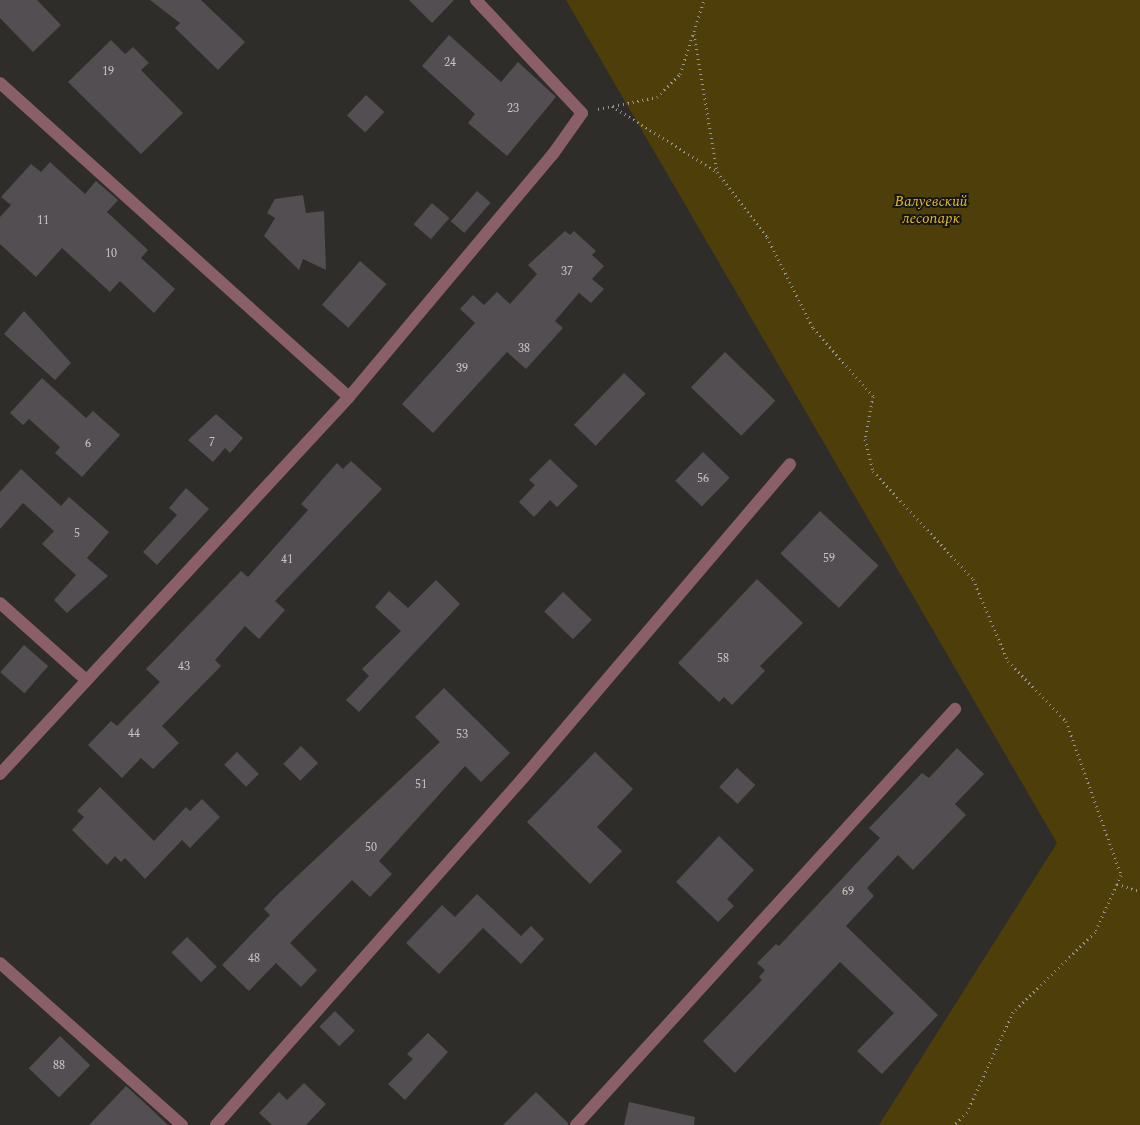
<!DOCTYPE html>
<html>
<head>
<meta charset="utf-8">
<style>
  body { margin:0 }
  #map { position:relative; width:1140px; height:1125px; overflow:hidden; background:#2f2d29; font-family:Spectral,serif }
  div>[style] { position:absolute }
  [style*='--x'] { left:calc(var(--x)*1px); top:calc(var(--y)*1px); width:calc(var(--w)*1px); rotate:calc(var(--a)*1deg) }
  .green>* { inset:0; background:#4e3e09 }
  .building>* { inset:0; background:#534e51; transform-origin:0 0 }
  .path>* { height:3px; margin-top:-1.5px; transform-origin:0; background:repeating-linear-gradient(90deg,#979592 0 1px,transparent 0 5px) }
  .minor>* { height:12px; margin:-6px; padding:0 6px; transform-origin:6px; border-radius:6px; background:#8a5f67 }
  span { translate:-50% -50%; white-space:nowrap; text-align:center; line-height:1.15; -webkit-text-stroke:4px #161614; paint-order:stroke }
  .number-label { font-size:12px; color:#c6c4c2 }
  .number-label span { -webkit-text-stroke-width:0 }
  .park-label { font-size:15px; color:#e5bc27; font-style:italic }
</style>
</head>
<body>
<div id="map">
  <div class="green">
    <i style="clip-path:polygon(566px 0,1140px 0,1140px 1125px,879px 1125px,1057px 843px)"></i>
  </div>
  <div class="building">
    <i style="clip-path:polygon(0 0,37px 0,61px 25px,33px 52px,0 18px)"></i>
    <i style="clip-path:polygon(150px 0,201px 0,245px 42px,218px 70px,175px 28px,180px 23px)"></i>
    <i style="clip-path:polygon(409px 0,454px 0,432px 23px)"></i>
    <i style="clip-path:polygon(449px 35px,501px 82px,518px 62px,556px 97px,507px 156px,468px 123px,475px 114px,422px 66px)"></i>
    <i style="clip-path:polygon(111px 40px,125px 54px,133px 47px,149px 63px,141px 70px,183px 113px,141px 154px,68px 82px)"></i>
    <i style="left:366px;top:95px;width:25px;height:28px;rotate:43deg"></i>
    <i style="clip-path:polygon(50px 162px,85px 194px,96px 181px,118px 200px,107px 212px,148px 250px,141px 258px,175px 289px,154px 313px,120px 281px,110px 292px,62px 248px,36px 277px,0 244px,0 217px,11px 205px,1px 197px,31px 164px,41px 172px)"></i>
    <i style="left:477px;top:191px;width:18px;height:40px;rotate:41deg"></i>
    <i style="clip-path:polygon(303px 195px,306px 213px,324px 211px,326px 270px,303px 259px,299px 270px,264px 236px,275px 218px,267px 213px,275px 199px)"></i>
    <i style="left:432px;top:203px;width:23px;height:28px;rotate:41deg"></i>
    <i style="clip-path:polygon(565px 231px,570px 235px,574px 231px,596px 251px,592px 255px,604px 266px,592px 279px,604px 289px,591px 303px,579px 293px,555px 321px,563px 328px,526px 369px,507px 352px,433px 433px,402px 404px,475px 323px,460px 309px,473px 295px,484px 305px,497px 292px,510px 304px,537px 274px,528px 265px)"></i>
    <i style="left:360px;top:261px;width:35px;height:58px;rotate:41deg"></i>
    <i style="clip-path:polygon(24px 311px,71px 363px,55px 380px,4px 334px)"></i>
    <i style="left:725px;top:352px;width:70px;height:49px;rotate:44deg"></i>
    <i style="left:624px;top:373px;width:30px;height:72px;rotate:44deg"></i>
    <i style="clip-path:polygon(42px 378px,86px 418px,93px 411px,120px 435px,82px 477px,55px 453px,60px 447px,29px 419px,23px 425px,10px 413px)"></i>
    <i style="clip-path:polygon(216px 414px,243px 438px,230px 453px,225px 448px,213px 462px,188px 440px)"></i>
    <i style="left:703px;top:452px;width:37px;height:40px;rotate:44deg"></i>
    <i style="clip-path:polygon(550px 459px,578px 486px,557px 507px,550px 500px,534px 517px,519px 502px,535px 485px,529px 480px)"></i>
    <i style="clip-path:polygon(351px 461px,382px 489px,275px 601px,285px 610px,259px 639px,245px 626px,215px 660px,221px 666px,162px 726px,179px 743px,153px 769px,141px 758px,122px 778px,88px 745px,111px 721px,117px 726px,160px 682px,146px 669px,241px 571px,248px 577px,308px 510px,301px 504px,337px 463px,343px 469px)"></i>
    <i style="clip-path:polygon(21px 469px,61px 506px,69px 497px,109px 532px,87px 558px,108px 576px,67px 613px,54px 600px,76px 575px,42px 544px,54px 531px,23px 503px,0 529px,0 492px)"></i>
    <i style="clip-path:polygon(186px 488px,209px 509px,157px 565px,143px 552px,177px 515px,169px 508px)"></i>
    <i style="left:820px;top:511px;width:80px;height:58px;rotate:43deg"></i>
    <i style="clip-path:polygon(757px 579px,803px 623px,760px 666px,765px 671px,732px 705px,724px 697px,719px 702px,678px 663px)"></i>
    <i style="clip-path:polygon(436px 580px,460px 604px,359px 712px,346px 700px,369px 676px,362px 669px,401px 631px,375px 607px,389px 591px,408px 608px)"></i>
    <i style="left:563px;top:592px;width:40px;height:27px;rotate:44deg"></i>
    <i style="left:24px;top:645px;width:32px;height:36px;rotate:41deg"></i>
    <i style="clip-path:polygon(444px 688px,510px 753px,481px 782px,465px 766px,379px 861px,392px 874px,370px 897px,352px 880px,290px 943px,317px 970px,301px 987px,276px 963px,249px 991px,222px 965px,270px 915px,264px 909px,276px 896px,440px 742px,415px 717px)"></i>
    <i style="left:301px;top:746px;width:24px;height:25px;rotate:45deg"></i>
    <i style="clip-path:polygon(957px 748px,984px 774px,955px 804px,966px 815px,913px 870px,898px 855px,867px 888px,874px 896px,846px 926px,938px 1015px,882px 1074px,857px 1051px,894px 1013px,840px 962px,735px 1073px,703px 1041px,762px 980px,759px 977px,765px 970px,757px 963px,776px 944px,779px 946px,880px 838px,869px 828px,922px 773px,929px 778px)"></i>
    <i style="left:237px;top:752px;width:31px;height:18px;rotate:45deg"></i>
    <i style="clip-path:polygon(595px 752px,633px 789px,597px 827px,622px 851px,590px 884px,527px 822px)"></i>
    <i style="left:737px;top:768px;width:25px;height:26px;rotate:43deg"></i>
    <i style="clip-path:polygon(100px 787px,154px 841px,186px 807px,190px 811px,202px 799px,220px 817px,190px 848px,182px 840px,145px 879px,125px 858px,121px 862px,115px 856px,107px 865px,72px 830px,84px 817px,77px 811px)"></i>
    <i style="clip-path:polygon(719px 836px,754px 870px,727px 899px,734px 906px,718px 922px,676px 882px)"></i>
    <i style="clip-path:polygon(477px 894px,521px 936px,531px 926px,544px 939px,521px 964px,483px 928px,439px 974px,406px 943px,442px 905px,455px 917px)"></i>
    <i style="left:187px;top:937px;width:42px;height:22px;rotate:45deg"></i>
    <i style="left:335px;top:1011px;width:28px;height:22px;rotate:45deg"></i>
    <i style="clip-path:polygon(428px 1033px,448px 1052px,405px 1100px,388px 1084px,413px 1059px,407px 1054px)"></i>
    <i style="left:60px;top:1036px;width:42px;height:45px;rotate:44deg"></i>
    <i style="clip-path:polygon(304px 1083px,326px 1104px,306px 1125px,272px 1125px,259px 1113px,279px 1092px,287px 1100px)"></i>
    <i style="clip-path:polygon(126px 1086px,148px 1106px,168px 1125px,89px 1125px)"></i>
    <i style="clip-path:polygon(536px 1092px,568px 1123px,568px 1125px,503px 1125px)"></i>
    <i style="clip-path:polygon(629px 1102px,695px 1117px,694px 1125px,624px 1125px)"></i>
  </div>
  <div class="path">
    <i style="--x:694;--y:34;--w:139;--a:80.5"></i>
    <i style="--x:613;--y:106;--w:45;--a:-11.6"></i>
    <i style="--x:657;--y:97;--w:33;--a:-45"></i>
    <i style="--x:680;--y:74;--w:78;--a:-72"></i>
    <i style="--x:598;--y:109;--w:14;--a:-12"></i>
    <i style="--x:612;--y:106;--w:124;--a:32.2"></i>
    <i style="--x:717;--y:172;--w:82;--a:52.4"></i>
    <i style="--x:767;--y:237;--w:102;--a:63.2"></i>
    <i style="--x:813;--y:328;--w:91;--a:48.6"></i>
    <i style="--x:873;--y:396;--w:44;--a:100.5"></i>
    <i style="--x:865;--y:439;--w:33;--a:76"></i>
    <i style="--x:873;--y:471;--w:147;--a:47.2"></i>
    <i style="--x:973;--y:579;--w:89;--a:66.9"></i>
    <i style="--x:1008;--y:661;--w:83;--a:46"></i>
    <i style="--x:1066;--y:721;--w:164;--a:70.3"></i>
    <i style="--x:1121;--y:875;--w:63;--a:114.5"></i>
    <i style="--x:1095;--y:932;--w:115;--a:135.7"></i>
    <i style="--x:1013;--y:1012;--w:110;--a:114.7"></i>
    <i style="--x:967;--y:1112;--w:18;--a:135"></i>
    <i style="--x:1117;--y:884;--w:24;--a:17"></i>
  </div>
  <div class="minor">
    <i style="--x:0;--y:83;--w:469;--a:42"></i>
    <i style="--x:0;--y:603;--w:114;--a:41.8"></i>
    <i style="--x:0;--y:774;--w:514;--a:-47.21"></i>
    <i style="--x:349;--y:397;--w:317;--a:-50"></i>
    <i style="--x:553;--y:154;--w:50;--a:-54.7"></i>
    <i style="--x:582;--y:113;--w:155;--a:-133.2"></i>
    <i style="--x:0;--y:963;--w:244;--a:41.7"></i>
    <i style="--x:216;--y:1125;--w:463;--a:-48.5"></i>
    <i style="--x:523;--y:778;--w:412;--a:-49.6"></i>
    <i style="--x:576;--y:1125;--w:563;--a:-47.66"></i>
  </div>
  <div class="number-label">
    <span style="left:450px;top:63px">24</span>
    <span style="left:108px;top:72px">19</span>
    <span style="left:513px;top:109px">23</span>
    <span style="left:43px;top:221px">11</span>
    <span style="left:111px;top:254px">10</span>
    <span style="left:567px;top:272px">37</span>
    <span style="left:524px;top:349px">38</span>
    <span style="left:462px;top:369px">39</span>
    <span style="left:212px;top:443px">7</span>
    <span style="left:88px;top:444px">6</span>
    <span style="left:703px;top:479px">56</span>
    <span style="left:77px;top:534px">5</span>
    <span style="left:829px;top:559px">59</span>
    <span style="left:287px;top:560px">41</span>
    <span style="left:723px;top:659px">58</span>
    <span style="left:184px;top:667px">43</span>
    <span style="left:134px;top:734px">44</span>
    <span style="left:462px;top:735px">53</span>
    <span style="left:421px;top:785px">51</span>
    <span style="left:371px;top:848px">50</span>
    <span style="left:848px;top:892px">69</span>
    <span style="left:254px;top:959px">48</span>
    <span style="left:59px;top:1066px">88</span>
  </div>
  <div class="park-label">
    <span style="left:931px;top:210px">Валуевский<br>лесопарк</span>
  </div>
</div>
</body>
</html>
